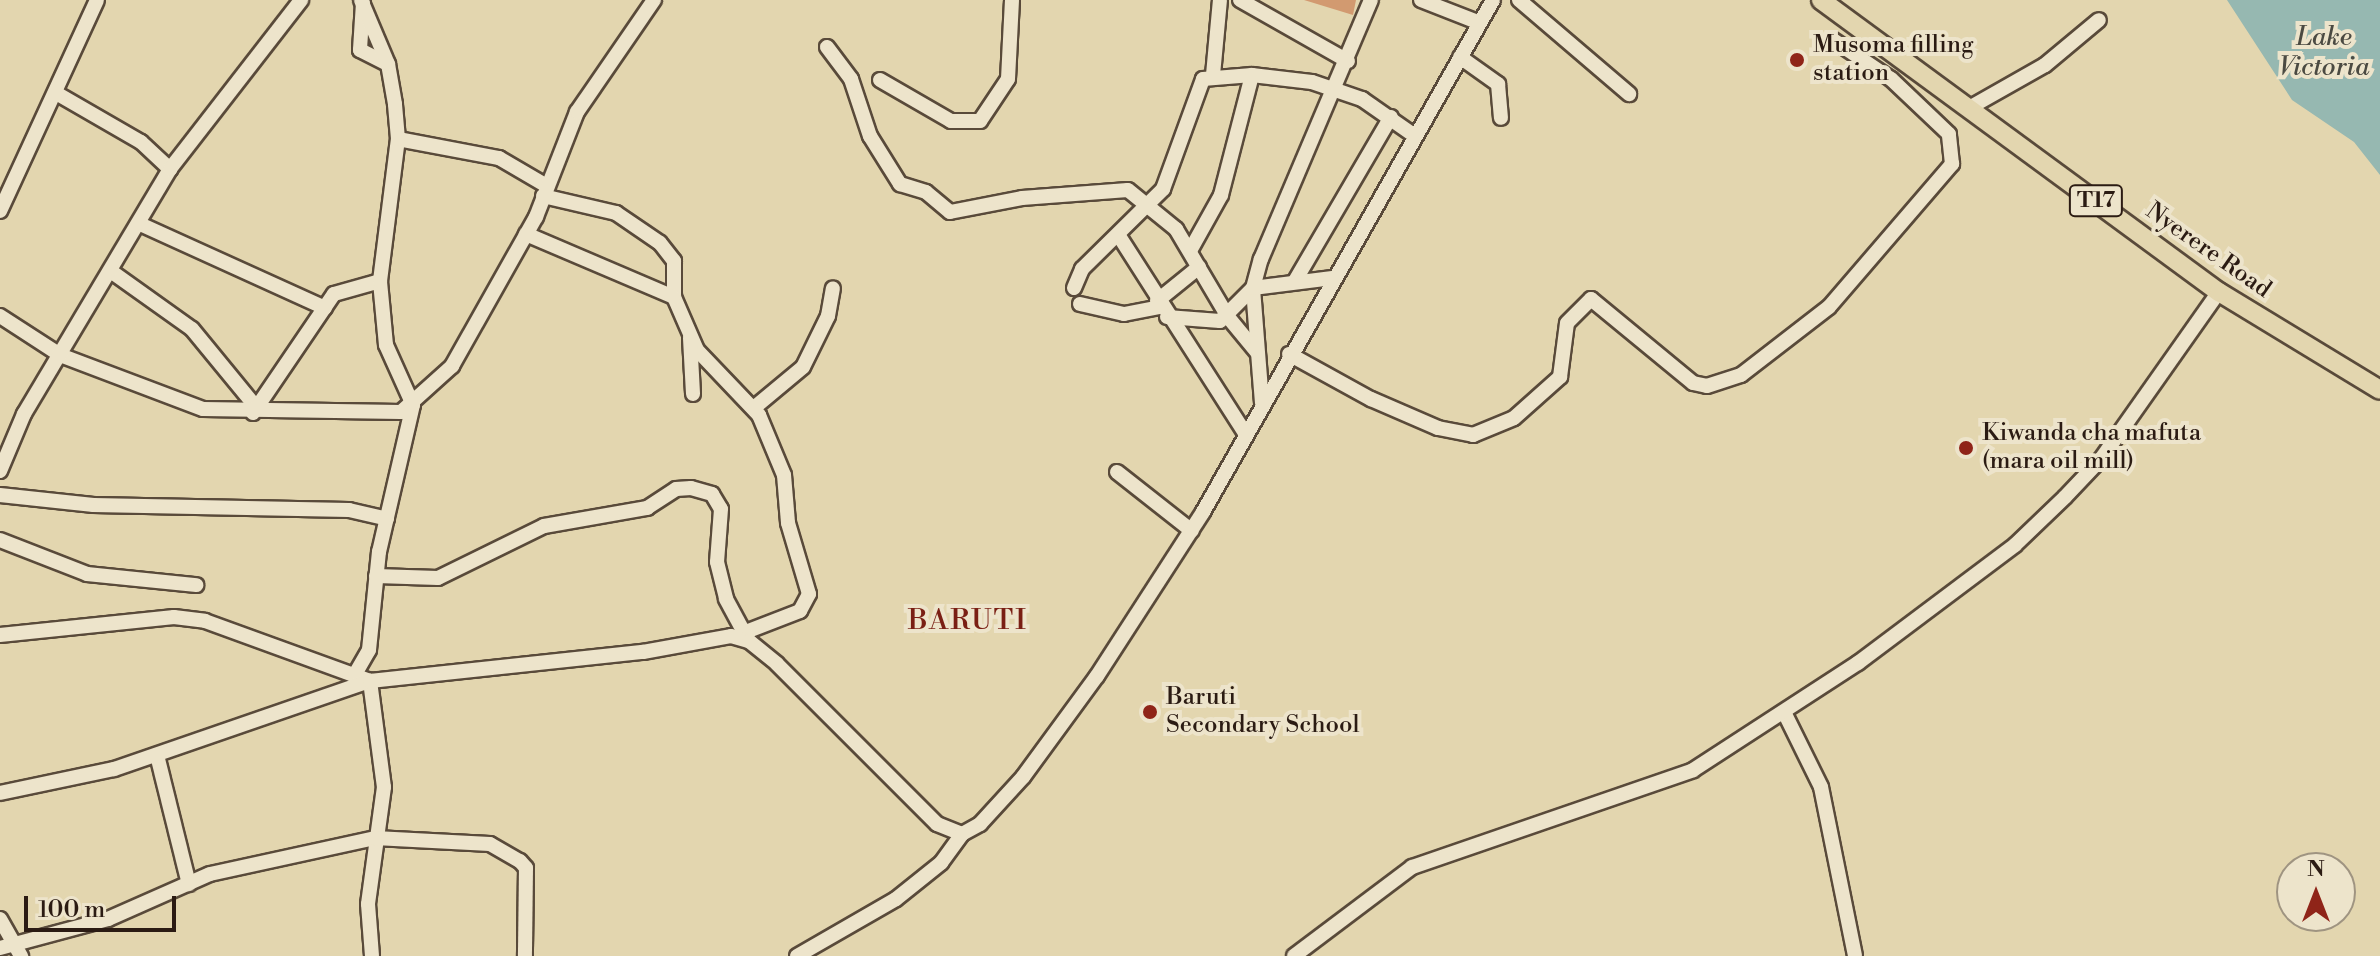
<!DOCTYPE html>
<html>
<head>
<meta charset="utf-8">
<style>
  body { margin:0 }
  #map { position:relative; width:2380px; height:956px; overflow:hidden; background:#e3d6af; font-family:"Libre Bodoni",serif }
  div>[style] { position:absolute }
  [style*='--x'] { left:calc(var(--x)*1px); top:calc(var(--y)*1px); width:calc(var(--w)*1px); rotate:calc(var(--a)*1deg) }
  .water>* { inset:0; background:#96b8b1 }
  .building>* { inset:0; background:#d29a70 }
  .roads { filter:drop-shadow(2px 0 #594a3a) drop-shadow(-2px 0 #594a3a) drop-shadow(0 2px #594a3a) drop-shadow(0 -2px #594a3a) }
  .minor>* { height:14px; margin:-7px; padding:0 7px; transform-origin:7px; border-radius:7px; background:#ede4cb }
  .major>* { height:18px; margin:-9px; padding:0 9px; transform-origin:9px; border-radius:9px; background:#e3d6af }
  .dots>* { width:22px; height:22px; translate:-50% -50%; box-sizing:border-box; border:4px solid #ede4cb; border-radius:50% }
  span { translate:-50% -50%; white-space:nowrap; text-align:center; line-height:1.15; -webkit-text-stroke:8px #ede4cb; paint-order:stroke }
  .shield-label span { padding:2px 6px; background:#ede4cb; border:2px solid; border-radius:6px; -webkit-text-stroke-width:0 }
  .shield-label { font-size:22px; color:#2b1b13; font-weight:700 }
  .poi-label { font-size:24px; color:#2b1b13 }
  .left { translate:0 -50%; text-align:left }
  .street-label { font-size:24px; color:#2b1b13 }
  .water-label { font-size:26px; color:#4b4a42; font-style:italic }
  .quarter-label { font-size:28px; color:#7a1f14; letter-spacing:2px }
  .north { position:absolute; left:2276px; top:852px; width:80px; height:80px; box-sizing:border-box; background:#ede4cb; border:2px solid #9f9481; border-radius:50%; rotate:0deg; font-size:22px; font-weight:700; line-height:32px; text-align:center; color:#2b1b13 }
  .north::after { content:''; display:block; margin:auto; width:28px; height:36px; background:#8f2418; clip-path:polygon(50% 0,100% 100%,50% 72%,0 100%) }
  .scale { position:absolute; left:24px; top:896px; width:152px; height:36px; box-sizing:border-box; border:4px solid #2b1b13; border-top:0; padding-left:10px; font-size:24px; line-height:28px; white-space:nowrap; color:#2b1b13; -webkit-text-stroke:6px #ede4cb; paint-order:stroke }
</style>
</head>
<body>
<div id="map">
  <div class="water">
    <i style="clip-path:polygon(2227px 0,2380px 0,2380px 175px,2354px 142px,2292px 100px)"></i>
  </div>
  <div class="building">
    <i style="clip-path:polygon(1304px 0,1356px 0,1353px 15px)"></i>
  </div>
  <div class="roads">
    <div class="minor">
      <i style="--x:1240;--y:0;--w:124;--a:29.5"></i>
      <i style="--x:1421;--y:0;--w:63;--a:21.3"></i>
      <i style="--x:1519;--y:0;--w:145;--a:40.5"></i>
      <i style="--x:363;--y:3;--w:47;--a:93.7"></i>
      <i style="--x:360;--y:50;--w:31;--a:27"></i>
      <i style="--x:827;--y:47;--w:40;--a:53"></i>
      <i style="--x:851;--y:79;--w:60;--a:71.6"></i>
      <i style="--x:870;--y:136;--w:57;--a:58"></i>
      <i style="--x:900;--y:184;--w:27;--a:17"></i>
      <i style="--x:926;--y:192;--w:31;--a:40"></i>
      <i style="--x:950;--y:212;--w:73;--a:-11"></i>
      <i style="--x:1022;--y:198;--w:106;--a:-4.3"></i>
      <i style="--x:1128;--y:190;--w:62;--a:39.1"></i>
      <i style="--x:1176;--y:229;--w:102;--a:59.4"></i>
      <i style="--x:1228;--y:317;--w:45;--a:50.4"></i>
      <i style="--x:1460;--y:57;--w:47;--a:35.4"></i>
      <i style="--x:1498;--y:84;--w:34;--a:85"></i>
      <i style="--x:1213;--y:75;--w:75;--a:-84.7"></i>
      <i style="--x:880;--y:80;--w:82;--a:30"></i>
      <i style="--x:951;--y:121;--w:29;--a:0"></i>
      <i style="--x:980;--y:121;--w:50;--a:-56.3"></i>
      <i style="--x:1008;--y:79;--w:79;--a:-87.1"></i>
      <i style="--x:56;--y:93;--w:98;--a:30"></i>
      <i style="--x:141;--y:142;--w:40;--a:43"></i>
      <i style="--x:1969;--y:108;--w:87;--a:-29.5"></i>
      <i style="--x:2045;--y:65;--w:70;--a:-39.8"></i>
      <i style="--x:398;--y:139;--w:103;--a:10.7"></i>
      <i style="--x:499;--y:158;--w:53;--a:30.4"></i>
      <i style="--x:543;--y:196;--w:75;--a:13.1"></i>
      <i style="--x:616;--y:213;--w:53;--a:34.3"></i>
      <i style="--x:660;--y:243;--w:23;--a:52"></i>
      <i style="--x:674;--y:261;--w:36;--a:90"></i>
      <i style="--x:674;--y:297;--w:58;--a:66.5"></i>
      <i style="--x:697;--y:350;--w:90;--a:46.4"></i>
      <i style="--x:759;--y:415;--w:65;--a:67.4"></i>
      <i style="--x:784;--y:475;--w:48;--a:85.2"></i>
      <i style="--x:788;--y:523;--w:74;--a:73.5"></i>
      <i style="--x:809;--y:594;--w:19;--a:118"></i>
      <i style="--x:800;--y:611;--w:61;--a:158.9"></i>
      <i style="--x:0;--y:211;--w:232;--a:-65.3"></i>
      <i style="--x:140;--y:224;--w:203;--a:24.4"></i>
      <i style="--x:526;--y:234;--w:161;--a:23.1"></i>
      <i style="--x:1119;--y:236;--w:234;--a:57.4"></i>
      <i style="--x:1191;--y:249;--w:62;--a:-60.9"></i>
      <i style="--x:1221;--y:195;--w:124;--a:-75.5"></i>
      <i style="--x:112;--y:272;--w:98;--a:35.5"></i>
      <i style="--x:192;--y:329;--w:102;--a:50.6"></i>
      <i style="--x:1295;--y:281;--w:190;--a:-59.7"></i>
      <i style="--x:1074;--y:288;--w:21;--a:-67"></i>
      <i style="--x:1082;--y:269;--w:114;--a:-44.6"></i>
      <i style="--x:1163;--y:189;--w:117;--a:-70"></i>
      <i style="--x:1203;--y:79;--w:49;--a:-4.7"></i>
      <i style="--x:1252;--y:75;--w:60;--a:6.7"></i>
      <i style="--x:1312;--y:82;--w:53;--a:18.8"></i>
      <i style="--x:1362;--y:99;--w:65;--a:34.9"></i>
      <i style="--x:1157;--y:301;--w:54;--a:-39"></i>
      <i style="--x:1080;--y:304;--w:45;--a:12.8"></i>
      <i style="--x:1124;--y:314;--w:38;--a:-11"></i>
      <i style="--x:0;--y:316;--w:72;--a:33"></i>
      <i style="--x:60;--y:355;--w:153;--a:20.7"></i>
      <i style="--x:203;--y:409;--w:198;--a:0.9"></i>
      <i style="--x:401;--y:412;--w:69;--a:-42"></i>
      <i style="--x:452;--y:366;--w:171;--a:-60.6"></i>
      <i style="--x:536;--y:217;--w:113;--a:-68.7"></i>
      <i style="--x:577;--y:112;--w:136;--a:-55.5"></i>
      <i style="--x:1167;--y:317;--w:53;--a:4.3"></i>
      <i style="--x:1220;--y:321;--w:47;--a:-45"></i>
      <i style="--x:1253;--y:288;--w:80;--a:-7.2"></i>
      <i style="--x:690;--y:338;--w:56;--a:86.9"></i>
      <i style="--x:1289;--y:354;--w:94;--a:28.8"></i>
      <i style="--x:1371;--y:399;--w:73;--a:23.4"></i>
      <i style="--x:1438;--y:428;--w:36;--a:11"></i>
      <i style="--x:1473;--y:435;--w:44;--a:-22.5"></i>
      <i style="--x:1514;--y:418;--w:62;--a:-41.7"></i>
      <i style="--x:1560;--y:377;--w:54;--a:-82.6"></i>
      <i style="--x:1567;--y:323;--w:34;--a:-45"></i>
      <i style="--x:1591;--y:299;--w:132;--a:39.5"></i>
      <i style="--x:1693;--y:383;--w:14;--a:12"></i>
      <i style="--x:1707;--y:386;--w:36;--a:-18"></i>
      <i style="--x:1741;--y:375;--w:111;--a:-37.7"></i>
      <i style="--x:1829;--y:307;--w:189;--a:-49.3"></i>
      <i style="--x:1952;--y:164;--w:30;--a:-96"></i>
      <i style="--x:1949;--y:134;--w:80;--a:-136.5"></i>
      <i style="--x:1891;--y:79;--w:71;--a:-145.9"></i>
      <i style="--x:1262;--y:403;--w:115;--a:-94.5"></i>
      <i style="--x:1253;--y:288;--w:30;--a:-75"></i>
      <i style="--x:1261;--y:259;--w:281;--a:-67"></i>
      <i style="--x:755;--y:407;--w:62;--a:-39.8"></i>
      <i style="--x:803;--y:367;--w:57;--a:-63.9"></i>
      <i style="--x:828;--y:316;--w:28;--a:-80"></i>
      <i style="--x:253;--y:413;--w:144;--a:-55.8"></i>
      <i style="--x:334;--y:294;--w:48;--a:-15.8"></i>
      <i style="--x:0;--y:471;--w:62;--a:-67.2"></i>
      <i style="--x:24;--y:414;--w:285;--a:-59.2"></i>
      <i style="--x:170;--y:169;--w:214;--a:-52.2"></i>
      <i style="--x:1117;--y:472;--w:95;--a:38.2"></i>
      <i style="--x:0;--y:495;--w:94;--a:6.1"></i>
      <i style="--x:93;--y:505;--w:256;--a:1.1"></i>
      <i style="--x:349;--y:510;--w:39;--a:13"></i>
      <i style="--x:0;--y:540;--w:93;--a:21.3"></i>
      <i style="--x:87;--y:574;--w:110;--a:5.8"></i>
      <i style="--x:376;--y:576;--w:62;--a:1.8"></i>
      <i style="--x:438;--y:578;--w:118;--a:-26.1"></i>
      <i style="--x:544;--y:526;--w:105;--a:-9.9"></i>
      <i style="--x:647;--y:508;--w:35;--a:-33"></i>
      <i style="--x:676;--y:489;--w:15;--a:-4"></i>
      <i style="--x:691;--y:488;--w:22;--a:16"></i>
      <i style="--x:712;--y:494;--w:17;--a:59"></i>
      <i style="--x:721;--y:509;--w:53;--a:94.3"></i>
      <i style="--x:717;--y:562;--w:38;--a:76"></i>
      <i style="--x:726;--y:599;--w:44;--a:61.7"></i>
      <i style="--x:0;--y:635;--w:175;--a:-5.9"></i>
      <i style="--x:174;--y:617;--w:31;--a:7"></i>
      <i style="--x:205;--y:621;--w:176;--a:20"></i>
      <i style="--x:370;--y:681;--w:107;--a:82.5"></i>
      <i style="--x:384;--y:787;--w:118;--a:97.8"></i>
      <i style="--x:368;--y:904;--w:52;--a:85.6"></i>
      <i style="--x:354;--y:676;--w:30;--a:-60"></i>
      <i style="--x:369;--y:650;--w:99;--a:-84.2"></i>
      <i style="--x:379;--y:552;--w:151;--a:-77"></i>
      <i style="--x:413;--y:405;--w:66;--a:-114.2"></i>
      <i style="--x:386;--y:345;--w:64;--a:-95.4"></i>
      <i style="--x:380;--y:281;--w:143;--a:-82.8"></i>
      <i style="--x:398;--y:139;--w:35;--a:-95"></i>
      <i style="--x:395;--y:104;--w:41;--a:-99.9"></i>
      <i style="--x:388;--y:64;--w:69;--a:-112.9"></i>
      <i style="--x:1785;--y:714;--w:81;--a:63.7"></i>
      <i style="--x:1821;--y:787;--w:172;--a:78.6"></i>
      <i style="--x:157;--y:755;--w:133;--a:76.1"></i>
      <i style="--x:0;--y:793;--w:116;--a:-11.9"></i>
      <i style="--x:114;--y:769;--w:271;--a:-19"></i>
      <i style="--x:370;--y:681;--w:275;--a:-6.1"></i>
      <i style="--x:643;--y:652;--w:89;--a:-10.3"></i>
      <i style="--x:731;--y:636;--w:19;--a:16"></i>
      <i style="--x:749;--y:641;--w:36;--a:39"></i>
      <i style="--x:777;--y:664;--w:226;--a:45"></i>
      <i style="--x:937;--y:824;--w:27;--a:22"></i>
      <i style="--x:0;--y:919;--w:43;--a:60.4"></i>
      <i style="--x:0;--y:948;--w:112;--a:-15"></i>
      <i style="--x:108;--y:919;--w:111;--a:-23.8"></i>
      <i style="--x:210;--y:874;--w:169;--a:-12.3"></i>
      <i style="--x:375;--y:838;--w:115;--a:3"></i>
      <i style="--x:490;--y:844;--w:34;--a:30"></i>
      <i style="--x:520;--y:861;--w:9;--a:49"></i>
      <i style="--x:526;--y:868;--w:88;--a:90.7"></i>
      <i style="--x:797;--y:956;--w:114;--a:-29.9"></i>
      <i style="--x:896;--y:899;--w:58;--a:-38.7"></i>
      <i style="--x:941;--y:863;--w:36;--a:-54"></i>
      <i style="--x:962;--y:834;--w:21;--a:-29"></i>
      <i style="--x:980;--y:824;--w:64;--a:-47.5"></i>
      <i style="--x:1023;--y:777;--w:125;--a:-53.8"></i>
      <i style="--x:1097;--y:676;--w:195;--a:-57.1"></i>
      <i style="--x:1203;--y:512;--w:588;--a:-60.47"></i>
      <i style="--x:1294;--y:956;--w:148;--a:-37"></i>
      <i style="--x:1412;--y:867;--w:297;--a:-19"></i>
      <i style="--x:1693;--y:770;--w:197;--a:-33"></i>
      <i style="--x:1858;--y:663;--w:196;--a:-36.9"></i>
      <i style="--x:2015;--y:545;--w:69;--a:-43.8"></i>
      <i style="--x:2065;--y:497;--w:52;--a:-46.5"></i>
      <i style="--x:2101;--y:459;--w:204;--a:-54.8"></i>
    </div>
    <div class="major">
      <i style="--x:1821;--y:0;--w:494;--a:36.3"></i>
      <i style="--x:2219;--y:292;--w:188;--a:31.3"></i>
    </div>
  </div>
  <div class="dots">
    <i style="left:1797px;top:60px;background:#8f2418"></i>
    <i style="left:1966px;top:448px;background:#8f2418"></i>
    <i style="left:1150px;top:712px;background:#8f2418"></i>
  </div>
  <div class="shield-label">
    <span style="left:2096px;top:201px">T17</span>
  </div>
  <div class="poi-label">
    <span class="left" style="left:1813px;top:60px">Musoma filling<br>station</span>
    <span class="left" style="left:1982px;top:448px">Kiwanda cha mafuta<br>(mara oil mill)</span>
    <span class="left" style="left:1166px;top:712px">Baruti<br>Secondary School</span>
  </div>
  <div class="street-label">
    <span style="left:2208px;top:251px;rotate:35deg">Nyerere Road</span>
  </div>
  <div class="water-label">
    <span style="left:2324px;top:53px">Lake<br>Victoria</span>
  </div>
  <div class="quarter-label">
    <span style="left:968px;top:621px">BARUTI</span>
  </div>
  <div class="north">N</div>
  <div class="scale">100 m</div>
</div>
</body>
</html>
